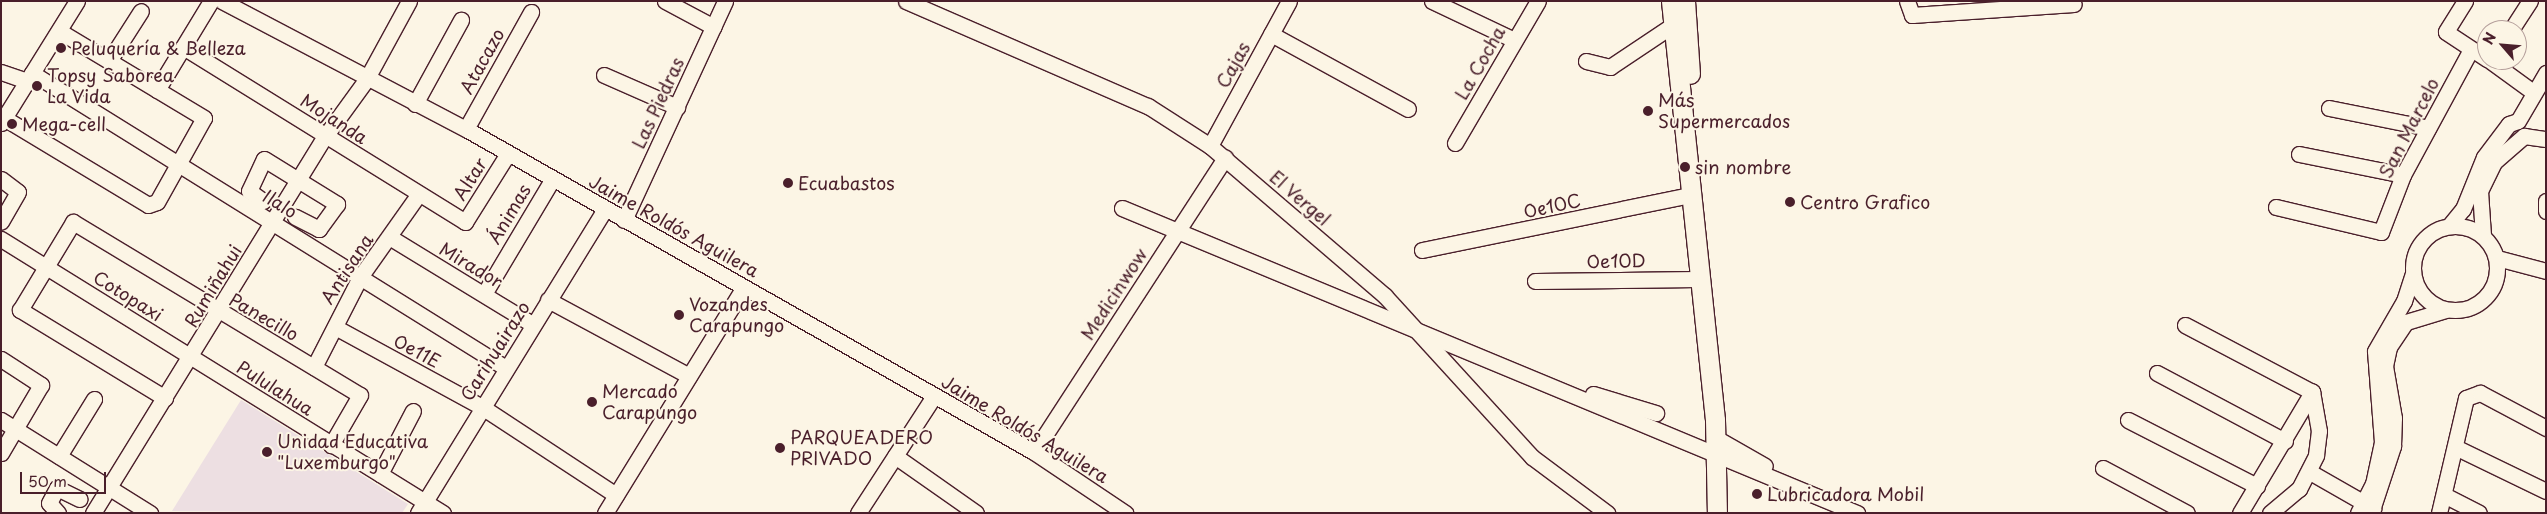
<!DOCTYPE html>
<html>
<head>
<meta charset="utf-8">
<style>
  body { margin:0 }
  #map { position:relative; width:2547px; height:514px; overflow:hidden; background:#fcf5e5; font-family:"Playpen Sans",sans-serif }
  div>[style] { position:absolute }
  [style*='--x'] { left:calc(var(--x)*1px); top:calc(var(--y)*1px); width:calc(var(--w)*1px); rotate:calc(var(--a)*1deg) }
  .built>* { inset:0; background:#eddfe2 }
  .roads { filter:drop-shadow(1px 0 #4a1f2b) drop-shadow(-1px 0 #4a1f2b) drop-shadow(0 1px #4a1f2b) drop-shadow(0 -1px #4a1f2b) }
  .minor>* { height:15px; margin:-7.5px; padding:0 7.5px; transform-origin:7.5px; border-radius:7.5px; background:#fcf5e5 }
  .minor>.ring { margin:-7.5px; padding:0; box-sizing:content-box; background:none; border:15px solid #fcf5e5; border-radius:50% }
  .major>* { height:19px; margin:-9.5px; padding:0 9.5px; transform-origin:9.5px; border-radius:9.5px; background:#fcf5e5 }
  .dots>* { width:14px; height:14px; translate:-50% -50%; box-sizing:border-box; border:2px solid #fcf5e5; border-radius:50% }
  span { translate:-50% -50%; white-space:nowrap; text-align:center; line-height:1.15; -webkit-text-stroke:4px #fcf5e5; paint-order:stroke }
  .poi-label { font-size:18px; color:#4a1f2b }
  .left { translate:0 -50%; text-align:left }
  .street-label { font-size:18px; color:#4a1f2b }
  .frame { position:absolute; inset:0; border:2px solid #4a1f2b; pointer-events:none }
  .north { position:absolute; left:2477px; top:20px; width:50px; height:50px; box-sizing:border-box; background:#fcf5e5; border:1px solid #b59f9b; border-radius:50%; rotate:297deg; font-size:14px; font-weight:700; line-height:20px; text-align:center; color:#4a1f2b }
  .north::after { content:''; display:block; margin:auto; width:18px; height:22px; background:#4a1f2b; clip-path:polygon(50% 0,100% 100%,50% 72%,0 100%) }
  .scale { position:absolute; left:20px; top:472px; width:86px; height:22px; box-sizing:border-box; border:2px solid #4a1f2b; border-top:0; padding-left:6px; font-size:15px; line-height:18px; white-space:nowrap; color:#4a1f2b; -webkit-text-stroke:4px #fcf5e5; paint-order:stroke }
</style>
</head>
<body>
<div id="map">
  <div class="built">
    <i style="clip-path:polygon(241px 400px,408px 504px,402px 513px,172px 511px)"></i>
  </div>
  <div class="roads">
    <div class="minor">
      <i style="--x:222;--y:1;--w:276;--a:27.7"></i>
      <i style="--x:466;--y:129;--w:653;--a:29.63"></i>
      <i style="--x:1034;--y:452;--w:110;--a:33.8"></i>
      <i style="--x:665;--y:1;--w:55;--a:28"></i>
      <i style="--x:906;--y:1;--w:264;--a:23.5"></i>
      <i style="--x:1148;--y:106;--w:74;--a:32.8"></i>
      <i style="--x:1210;--y:146;--w:230;--a:40.6"></i>
      <i style="--x:1385;--y:296;--w:218;--a:47.6"></i>
      <i style="--x:1532;--y:457;--w:94;--a:36.7"></i>
      <i style="--x:1432;--y:1;--w:91;--a:25.4"></i>
      <i style="--x:1907;--y:1;--w:15;--a:70"></i>
      <i style="--x:1912;--y:15;--w:162;--a:-3.9"></i>
      <i style="--x:2465;--y:1;--w:36;--a:122"></i>
      <i style="--x:2446;--y:32;--w:49;--a:33.4"></i>
      <i style="--x:2511;--y:30;--w:35;--a:-57"></i>
      <i style="--x:1271;--y:34;--w:156;--a:28.7"></i>
      <i style="--x:183;--y:47;--w:332;--a:31.8"></i>
      <i style="--x:465;--y:222;--w:79;--a:-57.9"></i>
      <i style="--x:2489;--y:60;--w:54;--a:36"></i>
      <i style="--x:109;--y:61;--w:59;--a:-57.4"></i>
      <i style="--x:1586;--y:61;--w:25;--a:14"></i>
      <i style="--x:1610;--y:67;--w:76;--a:-33.7"></i>
      <i style="--x:1;--y:72;--w:28;--a:19"></i>
      <i style="--x:32;--y:73;--w:558;--a:31.9"></i>
      <i style="--x:604;--y:75;--w:80;--a:23.7"></i>
      <i style="--x:157;--y:90;--w:104;--a:-58.8"></i>
      <i style="--x:415;--y:104;--w:96;--a:-61.3"></i>
      <i style="--x:2329;--y:108;--w:101;--a:11.4"></i>
      <i style="--x:4;--y:118;--w:168;--a:31.1"></i>
      <i style="--x:148;--y:205;--w:9;--a:-18"></i>
      <i style="--x:157;--y:202;--w:96;--a:-60.8"></i>
      <i style="--x:204;--y:118;--w:169;--a:-149"></i>
      <i style="--x:1;--y:123;--w:144;--a:-58.1"></i>
      <i style="--x:466;--y:129;--w:134;--a:-60.9"></i>
      <i style="--x:1455;--y:143;--w:164;--a:-59.7"></i>
      <i style="--x:1210;--y:146;--w:165;--a:-61.4"></i>
      <i style="--x:2299;--y:154;--w:106;--a:11.4"></i>
      <i style="--x:1;--y:179;--w:21;--a:37"></i>
      <i style="--x:18;--y:192;--w:34;--a:120"></i>
      <i style="--x:263;--y:201;--w:17;--a:-144"></i>
      <i style="--x:249;--y:191;--w:35;--a:-65"></i>
      <i style="--x:264;--y:159;--w:86;--a:31.7"></i>
      <i style="--x:337;--y:204;--w:31;--a:126"></i>
      <i style="--x:319;--y:229;--w:27;--a:-153"></i>
      <i style="--x:2546;--y:201;--w:10;--a:90"></i>
      <i style="--x:2276;--y:207;--w:108;--a:13.4"></i>
      <i style="--x:2381;--y:232;--w:61;--a:-68.9"></i>
      <i style="--x:2403;--y:175;--w:143;--a:-61.6"></i>
      <i style="--x:1122;--y:208;--w:796;--a:22.54"></i>
      <i style="--x:624;--y:220;--w:241;--a:-65.2"></i>
      <i class="ring" style="left:2413px;top:226px;width:69px;height:69px"></i>
      <i style="--x:2449;--y:226;--w:22;--a:-51"></i>
      <i style="--x:2463;--y:209;--w:56;--a:-68"></i>
      <i style="--x:2484;--y:157;--w:41;--a:-52.9"></i>
      <i style="--x:2509;--y:124;--w:9;--a:-18"></i>
      <i style="--x:2518;--y:121;--w:56;--a:-59.7"></i>
      <i style="--x:2483;--y:235;--w:44;--a:-93.9"></i>
      <i style="--x:2480;--y:191;--w:32;--a:-64"></i>
      <i style="--x:2494;--y:162;--w:40;--a:-41"></i>
      <i style="--x:2524;--y:136;--w:22;--a:8"></i>
      <i style="--x:391;--y:238;--w:165;--a:31.4"></i>
      <i style="--x:1;--y:239;--w:520;--a:31.8"></i>
      <i style="--x:1422;--y:250;--w:273;--a:-11.6"></i>
      <i style="--x:2497;--y:258;--w:51;--a:14.9"></i>
      <i style="--x:1535;--y:281;--w:163;--a:-0.7"></i>
      <i style="--x:484;--y:294;--w:133;--a:-59.2"></i>
      <i style="--x:548;--y:300;--w:160;--a:28.3"></i>
      <i style="--x:2185;--y:325;--w:144;--a:27.8"></i>
      <i style="--x:335;--y:327;--w:167;--a:28.6"></i>
      <i style="--x:482;--y:407;--w:160;--a:33.3"></i>
      <i style="--x:1;--y:359;--w:48;--a:33"></i>
      <i style="--x:41;--y:385;--w:79;--a:120.5"></i>
      <i style="--x:314;--y:367;--w:101;--a:-62.9"></i>
      <i style="--x:360;--y:277;--w:100;--a:-54.7"></i>
      <i style="--x:2157;--y:373;--w:145;--a:28"></i>
      <i style="--x:1593;--y:394;--w:66;--a:16.8"></i>
      <i style="--x:165;--y:398;--w:170;--a:-148.7"></i>
      <i style="--x:20;--y:310;--w:103;--a:-58.9"></i>
      <i style="--x:73;--y:222;--w:335;--a:31.1"></i>
      <i style="--x:360;--y:395;--w:58;--a:120.1"></i>
      <i style="--x:1;--y:420;--w:176;--a:32"></i>
      <i style="--x:2128;--y:420;--w:145;--a:27.1"></i>
      <i style="--x:1716;--y:438;--w:56;--a:29.7"></i>
      <i style="--x:2455;--y:447;--w:101;--a:25.8"></i>
      <i style="--x:1034;--y:452;--w:351;--a:-57"></i>
      <i style="--x:59;--y:456;--w:67;--a:-58.4"></i>
      <i style="--x:895;--y:456;--w:99;--a:35.1"></i>
      <i style="--x:2103;--y:468;--w:95;--a:28.2"></i>
      <i style="--x:2310;--y:472;--w:73;--a:29.7"></i>
      <i style="--x:380;--y:474;--w:71;--a:-62.4"></i>
      <i style="--x:2444;--y:495;--w:39;--a:27"></i>
      <i style="--x:58;--y:513;--w:13;--a:-132"></i>
      <i style="--x:49;--y:503;--w:17;--a:-62"></i>
      <i style="--x:57;--y:488;--w:25;--a:26"></i>
      <i style="--x:93;--y:513;--w:444;--a:-58.4"></i>
      <i style="--x:326;--y:135;--w:68;--a:-54"></i>
      <i style="--x:366;--y:80;--w:90;--a:-61.4"></i>
      <i style="--x:418;--y:513;--w:357;--a:-58.4"></i>
      <i style="--x:605;--y:513;--w:265;--a:-58.4"></i>
      <i style="--x:858;--y:513;--w:140;--a:-57"></i>
      <i style="--x:2240;--y:513;--w:141;--a:-59.2"></i>
      <i style="--x:2270;--y:513;--w:38;--a:-40"></i>
      <i style="--x:2299;--y:489;--w:38;--a:-63"></i>
      <i style="--x:2316;--y:455;--w:24;--a:-83"></i>
      <i style="--x:2319;--y:431;--w:40;--a:-100"></i>
      <i style="--x:2358;--y:513;--w:33;--a:-63"></i>
      <i style="--x:2373;--y:484;--w:43;--a:-77.9"></i>
      <i style="--x:2382;--y:442;--w:91;--a:-94.4"></i>
      <i style="--x:2375;--y:351;--w:58;--a:-59.9"></i>
      <i style="--x:2404;--y:301;--w:28;--a:-72"></i>
      <i style="--x:2371;--y:513;--w:71;--a:-71.8"></i>
      <i style="--x:2393;--y:446;--w:28;--a:-88"></i>
      <i style="--x:2394;--y:418;--w:53;--a:-99.8"></i>
      <i style="--x:2385;--y:366;--w:19;--a:-78"></i>
      <i style="--x:2389;--y:347;--w:30;--a:-56"></i>
      <i style="--x:2406;--y:322;--w:42;--a:-16.7"></i>
      <i style="--x:2439;--y:513;--w:118;--a:-76.8"></i>
      <i style="--x:2466;--y:398;--w:15;--a:-20"></i>
      <i style="--x:2480;--y:393;--w:75;--a:27.9"></i>
    </div>
    <div class="major">
      <i style="--x:1671;--y:1;--w:421;--a:84"></i>
      <i style="--x:1715;--y:420;--w:93;--a:88.8"></i>
      <i style="--x:1685;--y:1;--w:73;--a:86.1"></i>
    </div>
  </div>
  <div class="dots">
    <i style="left:61px;top:48px;background:#4a1f2b"></i>
    <i style="left:37px;top:86px;background:#4a1f2b"></i>
    <i style="left:1648px;top:111px;background:#4a1f2b"></i>
    <i style="left:12px;top:124px;background:#4a1f2b"></i>
    <i style="left:1685px;top:167px;background:#4a1f2b"></i>
    <i style="left:788px;top:183px;background:#4a1f2b"></i>
    <i style="left:1790px;top:202px;background:#4a1f2b"></i>
    <i style="left:679px;top:315px;background:#4a1f2b"></i>
    <i style="left:592px;top:402px;background:#4a1f2b"></i>
    <i style="left:780px;top:448px;background:#4a1f2b"></i>
    <i style="left:267px;top:452px;background:#4a1f2b"></i>
    <i style="left:1757px;top:494px;background:#4a1f2b"></i>
  </div>
  <div class="poi-label">
    <span class="left" style="left:71px;top:48px">Peluquería &amp; Belleza</span>
    <span class="left" style="left:47px;top:86px">Topsy Saborea<br>La Vida</span>
    <span class="left" style="left:1658px;top:111px">Más<br>Supermercados</span>
    <span class="left" style="left:22px;top:124px">Mega-cell</span>
    <span class="left" style="left:1695px;top:167px">sin nombre</span>
    <span class="left" style="left:798px;top:183px">Ecuabastos</span>
    <span class="left" style="left:1800px;top:202px">Centro Grafico</span>
    <span class="left" style="left:689px;top:315px">Vozandes<br>Carapungo</span>
    <span class="left" style="left:602px;top:402px">Mercado<br>Carapungo</span>
    <span class="left" style="left:790px;top:448px">PARQUEADERO<br>PRIVADO</span>
    <span class="left" style="left:277px;top:452px">Unidad Educativa<br>"Luxemburgo"</span>
    <span class="left" style="left:1767px;top:494px">Lubricadora Mobil</span>
  </div>
  <div class="street-label">
    <span style="left:482px;top:61px;rotate:-61deg">Atacazo</span>
    <span style="left:1480px;top:63px;rotate:-60deg">La Cocha</span>
    <span style="left:1233px;top:65px;rotate:-61deg">Cajas</span>
    <span style="left:658px;top:103px;rotate:-65deg">Las Piedras</span>
    <span style="left:334px;top:119px;rotate:33deg">Mojanda</span>
    <span style="left:2409px;top:128px;rotate:-63deg">San Marcelo</span>
    <span style="left:470px;top:179px;rotate:-58deg">Altar</span>
    <span style="left:1300px;top:198px;rotate:41deg">El Vergel</span>
    <span style="left:280px;top:204px;rotate:32deg">Ilalo</span>
    <span style="left:1552px;top:206px;rotate:-12deg">Oe10C</span>
    <span style="left:509px;top:214px;rotate:-59deg">Ánimas</span>
    <span style="left:674px;top:226px;rotate:29deg">Jaime Roldós Aguilera</span>
    <span style="left:1616px;top:261px;rotate:-1deg">Oe10D</span>
    <span style="left:471px;top:265px;rotate:31deg">Mirador</span>
    <span style="left:347px;top:269px;rotate:-57deg">Antisana</span>
    <span style="left:213px;top:286px;rotate:-59deg">Rumiñahui</span>
    <span style="left:1114px;top:294px;rotate:-57deg">Medicinwow</span>
    <span style="left:128px;top:296px;rotate:32deg">Cotopaxi</span>
    <span style="left:264px;top:317px;rotate:30deg">Panecillo</span>
    <span style="left:417px;top:351px;rotate:28deg">Oe11E</span>
    <span style="left:495px;top:351px;rotate:-58deg">Carihuairazo</span>
    <span style="left:275px;top:388px;rotate:32deg">Pululahua</span>
    <span style="left:1025px;top:429px;rotate:31deg">Jaime Roldós Aguilera</span>
  </div>
  <div class="frame"></div>
  <div class="north">N</div>
  <div class="scale">50 m</div>
</div>
</body>
</html>
